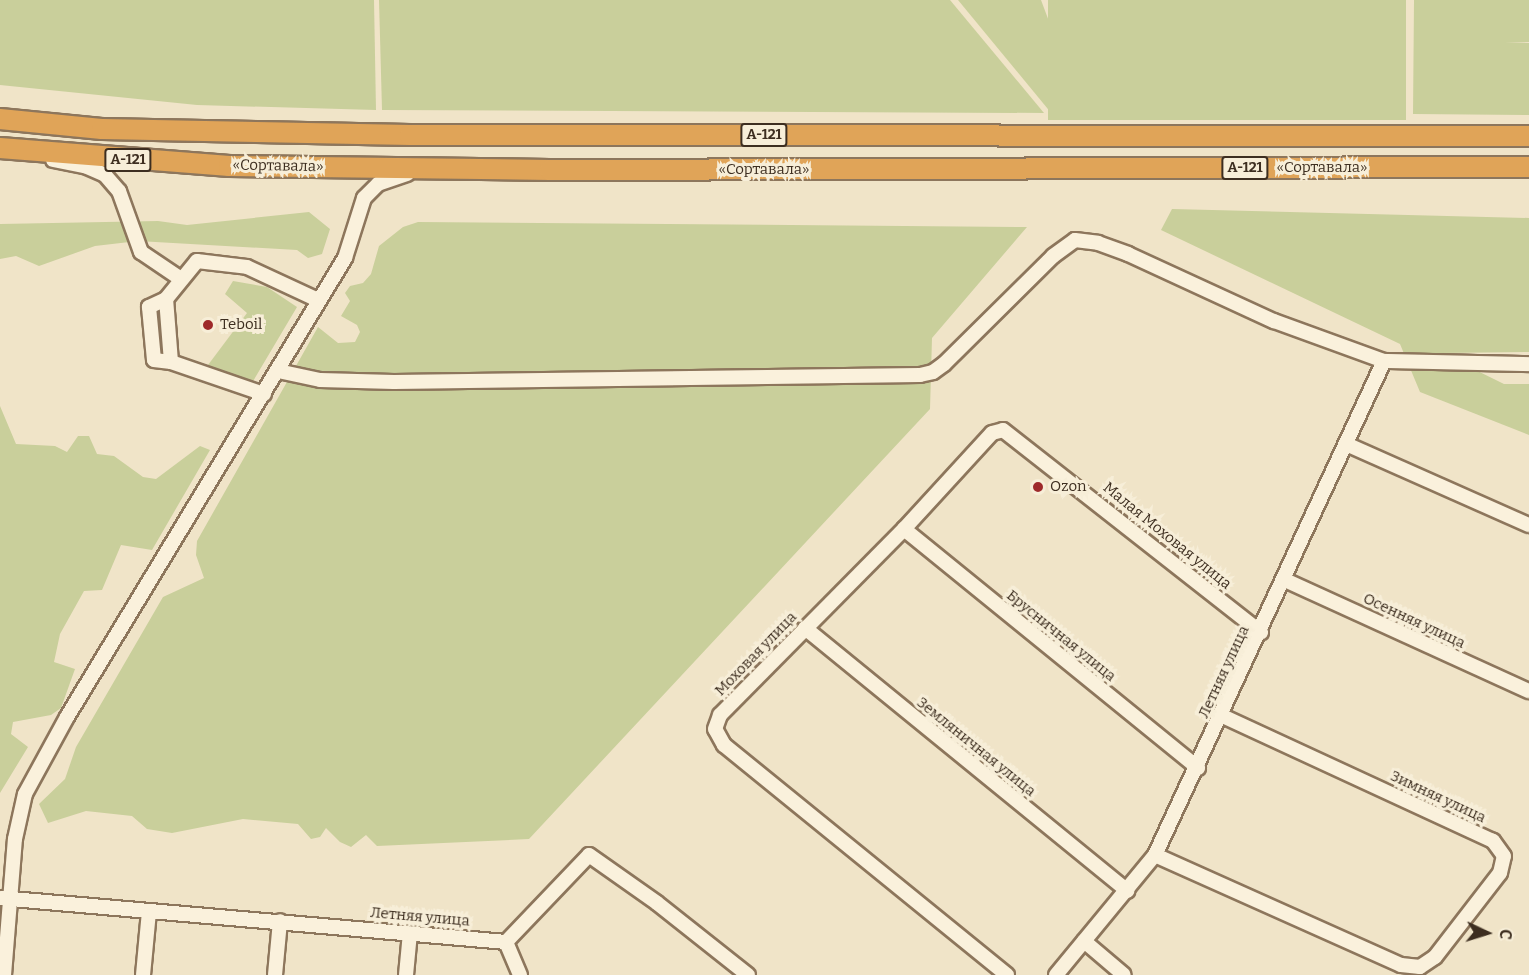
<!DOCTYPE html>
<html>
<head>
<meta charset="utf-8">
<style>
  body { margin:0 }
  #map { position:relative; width:1529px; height:975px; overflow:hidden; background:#f0e4c8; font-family:Bitter,serif }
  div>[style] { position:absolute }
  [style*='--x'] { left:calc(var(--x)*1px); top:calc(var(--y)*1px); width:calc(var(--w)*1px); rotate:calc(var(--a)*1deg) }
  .green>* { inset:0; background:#c9cf9b; transform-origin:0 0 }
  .roads { filter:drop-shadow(2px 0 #8d765c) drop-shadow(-2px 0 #8d765c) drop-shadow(0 2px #8d765c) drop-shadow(0 -2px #8d765c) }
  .minor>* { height:14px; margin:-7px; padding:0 7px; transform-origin:7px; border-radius:7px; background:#faf1dc }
  .highway>* { height:20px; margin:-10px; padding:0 10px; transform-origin:10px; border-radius:10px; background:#e0a458 }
  .dots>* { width:16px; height:16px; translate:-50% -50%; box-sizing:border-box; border:3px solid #f7eed8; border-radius:50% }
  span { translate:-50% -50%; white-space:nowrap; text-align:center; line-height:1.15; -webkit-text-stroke:6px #f7eed8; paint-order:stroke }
  .shield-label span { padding:2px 4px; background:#f7eed8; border:2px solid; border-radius:4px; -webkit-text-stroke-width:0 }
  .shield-label { font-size:14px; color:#3d2e20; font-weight:700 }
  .street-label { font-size:15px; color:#3d2e20 }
  .poi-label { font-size:15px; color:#3d2e20 }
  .left { translate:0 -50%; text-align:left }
  .north { position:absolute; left:1457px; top:903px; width:60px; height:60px; -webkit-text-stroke:4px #f7eed8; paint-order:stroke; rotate:94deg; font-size:16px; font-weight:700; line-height:24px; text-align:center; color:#3d2e20 }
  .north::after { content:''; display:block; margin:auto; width:21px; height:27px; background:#3d2e20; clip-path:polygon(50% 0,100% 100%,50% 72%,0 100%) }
</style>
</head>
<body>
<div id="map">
  <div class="green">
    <i style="clip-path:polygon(0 0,374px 0,376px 110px,197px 105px,0 85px)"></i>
    <i style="clip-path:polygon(379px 0,950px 0,1044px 113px,382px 110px)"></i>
    <i style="clip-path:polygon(958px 0,1041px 0,1083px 112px,1052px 114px)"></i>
    <i style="left:1048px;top:0;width:358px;height:120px"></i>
    <i style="clip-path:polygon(1414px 0,1529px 0,1529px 42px,1505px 43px,1529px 43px,1529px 115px,1413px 114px)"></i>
    <i style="clip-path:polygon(1172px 209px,1529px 218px,1529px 352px,1441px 353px,1504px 384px,1529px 384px,1529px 435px,1420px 392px,1400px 344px,1161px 230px)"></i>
    <i style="clip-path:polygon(309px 212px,330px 229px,322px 254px,308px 258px,297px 250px,138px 241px,95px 246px,39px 266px,16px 256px,0 259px,0 224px,158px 221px,187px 225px)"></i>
    <i style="clip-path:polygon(418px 222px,1027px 227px,932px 338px,930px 409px,529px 839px,377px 846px,366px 835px,351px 847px,340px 842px,326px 828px,320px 837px,311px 839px,298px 824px,243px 819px,172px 833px,147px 829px,132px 816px,86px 811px,48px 823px,39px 804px,65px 779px,76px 747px,163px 597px,204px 578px,196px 555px,197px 541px,318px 327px,338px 343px,355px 342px,360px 332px,357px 325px,341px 316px,350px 301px,345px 293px,350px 286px,363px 283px,371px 274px,379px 246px,403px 227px)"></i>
    <i style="clip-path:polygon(233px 281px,267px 287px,297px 307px,252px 383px,208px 365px,247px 313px,225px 294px)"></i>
    <i style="clip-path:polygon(0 406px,16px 444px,55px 446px,67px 452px,78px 436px,89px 436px,97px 454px,114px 456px,143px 477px,156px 479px,200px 446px,210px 450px,152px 550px,121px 545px,102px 590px,84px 591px,60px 634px,54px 662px,75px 669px,61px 708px,51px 715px,13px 722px,11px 734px,28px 747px,0 793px)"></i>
  </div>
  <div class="roads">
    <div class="minor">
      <i style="--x:53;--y:160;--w:33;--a:11"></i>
      <i style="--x:85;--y:166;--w:22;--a:24"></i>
      <i style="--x:105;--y:175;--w:21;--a:49"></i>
      <i style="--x:119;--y:191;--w:65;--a:70.2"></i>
      <i style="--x:141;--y:252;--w:48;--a:34"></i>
      <i style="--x:166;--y:299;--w:19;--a:155"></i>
      <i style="--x:149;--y:307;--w:53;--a:84.6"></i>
      <i style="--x:154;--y:360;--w:17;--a:7"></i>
      <i style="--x:278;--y:371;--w:43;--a:12.1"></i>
      <i style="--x:320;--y:380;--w:74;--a:1.5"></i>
      <i style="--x:394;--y:382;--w:526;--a:-0.76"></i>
      <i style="--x:920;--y:375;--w:13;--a:-13"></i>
      <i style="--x:933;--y:372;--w:14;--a:-36"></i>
      <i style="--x:944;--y:364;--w:153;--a:-44.7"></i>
      <i style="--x:1053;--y:256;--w:27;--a:-36"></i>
      <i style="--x:1075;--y:240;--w:23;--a:7"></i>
      <i style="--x:1098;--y:243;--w:32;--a:20"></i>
      <i style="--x:1128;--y:254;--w:161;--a:24.7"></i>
      <i style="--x:1274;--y:321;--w:117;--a:20"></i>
      <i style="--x:1384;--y:361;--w:145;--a:1.2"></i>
      <i style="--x:264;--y:394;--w:98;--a:-161"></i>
      <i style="--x:171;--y:362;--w:63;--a:-94.5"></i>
      <i style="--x:166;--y:299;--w:49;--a:-50.8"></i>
      <i style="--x:197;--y:261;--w:50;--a:6.8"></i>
      <i style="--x:247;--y:267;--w:78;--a:24.9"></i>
      <i style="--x:1346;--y:444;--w:200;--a:23.9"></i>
      <i style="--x:904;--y:529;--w:379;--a:39.1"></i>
      <i style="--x:1285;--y:580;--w:268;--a:24.5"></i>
      <i style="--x:805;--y:628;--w:416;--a:39.2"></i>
      <i style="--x:1155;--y:855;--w:269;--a:24.1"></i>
      <i style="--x:1401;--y:965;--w:19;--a:6"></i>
      <i style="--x:1420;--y:967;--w:18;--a:-34"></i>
      <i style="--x:1435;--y:957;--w:106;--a:-52.3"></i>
      <i style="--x:1500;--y:873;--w:17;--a:-77"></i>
      <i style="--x:1504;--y:856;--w:19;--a:-126"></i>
      <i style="--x:1493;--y:841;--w:298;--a:-155.2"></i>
      <i style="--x:0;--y:898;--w:508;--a:4.97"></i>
      <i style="--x:506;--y:942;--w:120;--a:-46.3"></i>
      <i style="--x:589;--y:855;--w:83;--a:35.2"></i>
      <i style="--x:657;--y:903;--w:116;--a:38.4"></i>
      <i style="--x:1084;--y:941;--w:52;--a:40.4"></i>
      <i style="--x:506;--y:942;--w:36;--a:67"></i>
      <i style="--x:4;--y:975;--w:136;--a:-85.4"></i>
      <i style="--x:15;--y:839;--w:46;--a:-77.5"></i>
      <i style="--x:25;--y:794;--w:88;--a:-61.4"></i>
      <i style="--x:67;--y:717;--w:537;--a:-58.8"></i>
      <i style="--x:345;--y:258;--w:63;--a:-72.4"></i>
      <i style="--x:364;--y:198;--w:20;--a:-45"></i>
      <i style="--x:378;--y:184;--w:31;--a:-19"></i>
      <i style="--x:143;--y:975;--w:63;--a:-84.6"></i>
      <i style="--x:275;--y:975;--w:54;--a:-84.7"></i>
      <i style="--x:406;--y:975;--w:42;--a:-84.6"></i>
      <i style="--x:1007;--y:975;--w:365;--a:-140.9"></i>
      <i style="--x:724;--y:745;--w:18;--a:-119"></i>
      <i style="--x:715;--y:729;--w:15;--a:-70"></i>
      <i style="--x:720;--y:715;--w:262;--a:-45.3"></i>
      <i style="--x:904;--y:529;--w:130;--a:-47.5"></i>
      <i style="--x:992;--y:433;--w:11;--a:-15"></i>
      <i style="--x:1003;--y:430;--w:328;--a:38.1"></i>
      <i style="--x:1056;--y:975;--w:156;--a:-50.5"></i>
      <i style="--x:1155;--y:855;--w:544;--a:-65.13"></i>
    </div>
    <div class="highway">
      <i style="--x:0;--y:119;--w:102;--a:5.6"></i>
      <i style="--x:102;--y:129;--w:308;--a:1.1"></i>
      <i style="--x:410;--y:135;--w:1119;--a:0.05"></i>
      <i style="--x:0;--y:148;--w:230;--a:4.5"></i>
      <i style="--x:229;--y:166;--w:321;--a:0.7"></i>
      <i style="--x:550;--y:170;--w:979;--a:-0.18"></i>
    </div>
  </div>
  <div class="dots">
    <i style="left:208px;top:325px;background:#9e2a2b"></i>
    <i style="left:1038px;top:487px;background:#9e2a2b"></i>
  </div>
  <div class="shield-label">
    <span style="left:764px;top:135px">А-121</span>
    <span style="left:128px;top:160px">А-121</span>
    <span style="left:1245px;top:168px">А-121</span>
  </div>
  <div class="street-label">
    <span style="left:278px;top:166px;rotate:1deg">«Сортавала»</span>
    <span style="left:1322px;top:168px">«Сортавала»</span>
    <span style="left:764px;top:170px">«Сортавала»</span>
    <span style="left:1167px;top:536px;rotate:39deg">Малая Моховая улица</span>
    <span style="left:1414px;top:621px;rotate:25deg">Осенняя улица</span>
    <span style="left:1061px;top:636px;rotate:39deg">Брусничная улица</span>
    <span style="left:756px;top:654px;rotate:-46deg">Моховая улица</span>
    <span style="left:1224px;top:672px;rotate:-65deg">Летняя улица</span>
    <span style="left:976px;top:747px;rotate:39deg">Земляничная улица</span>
    <span style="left:1438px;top:797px;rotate:25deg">Зимняя улица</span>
    <span style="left:420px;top:917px;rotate:5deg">Летняя улица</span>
  </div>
  <div class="poi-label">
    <span class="left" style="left:220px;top:325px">Teboil</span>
    <span class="left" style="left:1050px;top:487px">Ozon</span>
  </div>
  <div class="north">С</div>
</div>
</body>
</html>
